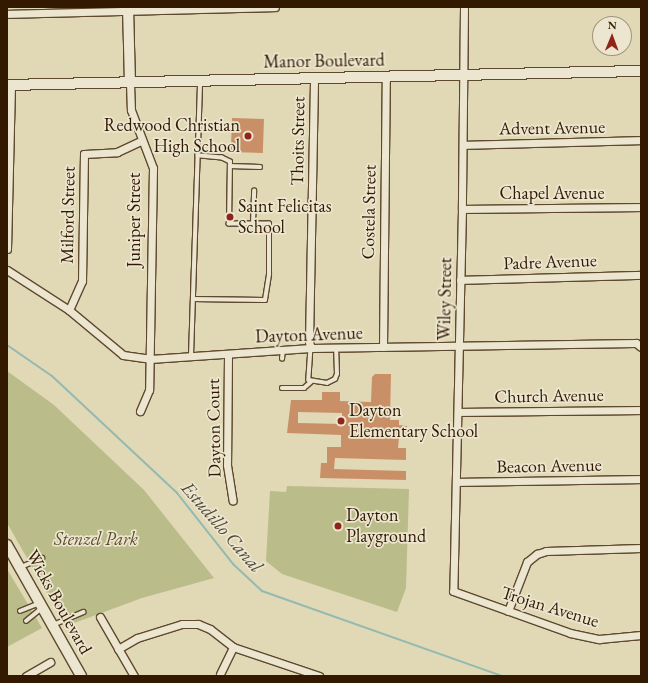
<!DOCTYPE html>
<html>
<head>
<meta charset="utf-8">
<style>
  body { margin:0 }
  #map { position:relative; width:648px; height:683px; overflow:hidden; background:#e1d8b6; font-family:"EB Garamond",serif }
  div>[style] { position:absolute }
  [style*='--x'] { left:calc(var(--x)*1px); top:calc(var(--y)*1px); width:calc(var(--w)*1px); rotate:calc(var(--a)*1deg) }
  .green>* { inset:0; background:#babc89 }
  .stream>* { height:2px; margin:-1px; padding:0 1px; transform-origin:1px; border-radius:1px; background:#94b9b1 }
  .building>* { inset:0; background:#c99067; transform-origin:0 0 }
  .roads { filter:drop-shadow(1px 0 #5e492e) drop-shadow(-1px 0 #5e492e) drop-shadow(0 1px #5e492e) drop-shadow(0 -1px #5e492e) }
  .lane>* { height:3.5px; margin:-1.75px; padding:0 1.75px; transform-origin:1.75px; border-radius:1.75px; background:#ece6d0 }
  .street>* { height:7px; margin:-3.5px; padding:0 3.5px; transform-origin:3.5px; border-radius:3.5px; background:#ece6d0 }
  .secondary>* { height:10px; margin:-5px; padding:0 5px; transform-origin:5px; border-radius:5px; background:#ece6d0 }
  .dots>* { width:11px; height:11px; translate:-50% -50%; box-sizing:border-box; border:2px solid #ece6d0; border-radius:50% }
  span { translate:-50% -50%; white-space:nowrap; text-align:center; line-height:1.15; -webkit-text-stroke:3.5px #ece6d0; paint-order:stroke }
  .street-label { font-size:18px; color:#321900 }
  .poi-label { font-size:18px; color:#321900 }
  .right { translate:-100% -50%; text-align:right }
  .left { translate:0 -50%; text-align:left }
  .park-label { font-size:18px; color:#5b4a29; font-style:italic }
  .water-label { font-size:19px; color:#4f4935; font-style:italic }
  .frame { position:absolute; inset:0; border:8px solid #321900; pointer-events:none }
  .north { position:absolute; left:592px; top:16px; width:40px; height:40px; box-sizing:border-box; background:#ece6d0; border:1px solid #a2947d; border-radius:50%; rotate:1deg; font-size:11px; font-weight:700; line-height:16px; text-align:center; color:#321900 }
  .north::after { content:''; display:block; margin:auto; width:14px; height:18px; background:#8f2418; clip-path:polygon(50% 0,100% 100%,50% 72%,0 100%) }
</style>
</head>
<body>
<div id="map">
  <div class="green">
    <i style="clip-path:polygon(7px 371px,54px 405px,144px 490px,214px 578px,142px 598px,66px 626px,7px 523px)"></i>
    <i style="clip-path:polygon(287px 486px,409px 489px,406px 588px,397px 612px,282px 574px,266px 561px,270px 491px,286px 492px)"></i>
    <i style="clip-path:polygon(7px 569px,42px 628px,7px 647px)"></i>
  </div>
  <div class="stream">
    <i style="--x:7;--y:345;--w:55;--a:34.6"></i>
    <i style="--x:52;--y:376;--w:171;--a:43.1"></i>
    <i style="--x:177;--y:493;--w:90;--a:51.7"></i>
    <i style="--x:233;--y:564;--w:40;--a:43"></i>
    <i style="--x:262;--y:591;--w:255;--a:19.5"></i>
  </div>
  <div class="building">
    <i style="left:232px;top:118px;width:32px;height:34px;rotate:2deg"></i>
    <i style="clip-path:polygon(evenodd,375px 374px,391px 374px,390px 420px,399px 420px,399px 425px,407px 426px,407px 437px,399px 437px,398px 448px,406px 448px,406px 460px,335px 458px,334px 469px,406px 471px,406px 480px,320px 478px,321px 463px,327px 463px,327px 447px,341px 447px,341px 435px,287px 433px,291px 400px,322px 400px,322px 392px,340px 392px,340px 401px,371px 402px,372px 377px,375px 374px,298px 412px,342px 413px,342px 424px,298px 423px,298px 412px)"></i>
  </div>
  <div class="roads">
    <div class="lane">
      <i style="--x:230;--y:166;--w:30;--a:2"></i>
      <i style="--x:253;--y:224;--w:33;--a:-88"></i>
      <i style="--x:193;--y:299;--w:72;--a:0.8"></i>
      <i style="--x:265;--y:300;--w:26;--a:-81"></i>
      <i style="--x:269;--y:274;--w:50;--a:-90"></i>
      <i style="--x:269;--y:224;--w:40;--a:180"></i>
      <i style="--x:229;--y:224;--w:62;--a:-89.1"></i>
      <i style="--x:230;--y:162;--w:9;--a:-153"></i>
      <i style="--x:222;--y:158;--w:24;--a:-175"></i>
      <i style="--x:311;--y:348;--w:32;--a:94"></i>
      <i style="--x:309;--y:380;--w:18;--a:9"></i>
      <i style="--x:327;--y:383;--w:9;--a:-27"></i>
      <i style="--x:335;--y:379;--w:5;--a:-68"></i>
      <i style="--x:337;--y:374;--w:26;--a:-92"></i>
      <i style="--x:191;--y:356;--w:274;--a:-88.1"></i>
      <i style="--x:282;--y:359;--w:9;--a:-84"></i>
      <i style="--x:282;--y:388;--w:22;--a:0"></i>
      <i style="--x:304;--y:388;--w:9;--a:-41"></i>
      <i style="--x:21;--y:567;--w:23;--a:-23"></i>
      <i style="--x:20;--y:611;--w:22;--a:-22"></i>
      <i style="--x:26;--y:621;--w:21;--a:-39"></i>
      <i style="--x:53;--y:625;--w:33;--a:-23"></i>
    </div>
    <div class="street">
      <i style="--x:464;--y:7;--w:202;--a:90.6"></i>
      <i style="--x:462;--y:209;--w:382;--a:91.3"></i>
      <i style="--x:453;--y:591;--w:124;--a:19.7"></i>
      <i style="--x:570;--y:633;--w:30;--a:12"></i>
      <i style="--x:599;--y:639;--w:42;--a:-5.4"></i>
      <i style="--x:7;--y:14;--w:268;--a:-1.5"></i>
      <i style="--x:130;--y:83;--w:27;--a:88"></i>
      <i style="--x:131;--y:110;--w:62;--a:69.2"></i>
      <i style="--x:153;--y:168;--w:222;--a:91"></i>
      <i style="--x:149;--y:390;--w:23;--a:113"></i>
      <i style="--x:463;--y:145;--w:178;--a:-1.6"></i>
      <i style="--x:462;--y:209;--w:179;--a:-0.6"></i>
      <i style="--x:7;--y:249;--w:164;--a:-88.6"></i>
      <i style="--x:7;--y:270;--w:74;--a:32.8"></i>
      <i style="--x:69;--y:310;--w:70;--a:39.8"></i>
      <i style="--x:123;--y:355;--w:27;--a:8"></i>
      <i style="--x:150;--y:359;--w:161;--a:-3.9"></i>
      <i style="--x:311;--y:348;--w:325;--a:-0.9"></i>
      <i style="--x:636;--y:343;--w:6;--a:39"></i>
      <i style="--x:460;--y:280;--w:181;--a:-1.6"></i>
      <i style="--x:69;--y:310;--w:32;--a:-66"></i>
      <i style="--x:82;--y:281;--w:127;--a:-89.1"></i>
      <i style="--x:84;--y:154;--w:33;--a:-3"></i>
      <i style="--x:117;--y:152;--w:26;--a:-25"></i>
      <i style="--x:383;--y:347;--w:270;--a:-89.4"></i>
      <i style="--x:311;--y:348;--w:6;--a:-108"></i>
      <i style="--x:309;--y:342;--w:264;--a:-88.9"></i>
      <i style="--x:228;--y:355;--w:110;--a:90.5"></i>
      <i style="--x:227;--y:465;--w:36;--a:81"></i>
      <i style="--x:458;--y:412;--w:183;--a:-0.6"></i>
      <i style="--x:456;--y:482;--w:185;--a:-0.9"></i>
      <i style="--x:508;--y:611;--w:53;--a:-68.8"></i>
      <i style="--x:527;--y:562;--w:13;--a:-39"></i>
      <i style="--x:537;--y:554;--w:9;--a:-18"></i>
      <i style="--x:546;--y:551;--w:95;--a:-1.8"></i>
      <i style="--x:100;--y:617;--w:68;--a:60"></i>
      <i style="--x:118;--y:649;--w:22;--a:-30"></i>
      <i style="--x:137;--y:638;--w:47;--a:-17.3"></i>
      <i style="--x:182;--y:624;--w:16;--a:0"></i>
      <i style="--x:198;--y:624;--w:13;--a:23"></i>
      <i style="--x:210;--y:629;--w:29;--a:38"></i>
      <i style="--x:233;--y:647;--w:91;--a:18.6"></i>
      <i style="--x:220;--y:674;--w:30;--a:-64"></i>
      <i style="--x:26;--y:676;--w:28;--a:-30"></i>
    </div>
    <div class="secondary">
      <i style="--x:128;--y:7;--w:76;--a:88.5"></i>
      <i style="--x:7;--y:85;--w:634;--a:-1.27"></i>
      <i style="--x:7;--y:545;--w:150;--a:60.5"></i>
    </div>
  </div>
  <div class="dots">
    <i style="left:248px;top:136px;background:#8f2418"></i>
    <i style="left:230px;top:217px;background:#8f2418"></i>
    <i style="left:341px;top:421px;background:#8f2418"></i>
    <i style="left:338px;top:526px;background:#8f2418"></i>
  </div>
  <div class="street-label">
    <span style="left:324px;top:61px;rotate:-1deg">Manor Boulevard</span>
    <span style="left:552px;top:128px;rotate:-1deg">Advent Avenue</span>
    <span style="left:298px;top:141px;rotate:-89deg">Thoits Street</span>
    <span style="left:552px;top:193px">Chapel Avenue</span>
    <span style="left:369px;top:212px;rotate:-89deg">Costela Street</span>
    <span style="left:68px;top:215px;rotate:-89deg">Milford Street</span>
    <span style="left:134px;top:220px;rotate:-90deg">Juniper Street</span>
    <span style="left:550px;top:262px;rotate:-2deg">Padre Avenue</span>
    <span style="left:445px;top:299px;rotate:-89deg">Wiley Street</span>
    <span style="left:309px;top:335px;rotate:-2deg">Dayton Avenue</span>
    <span style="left:549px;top:396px;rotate:-1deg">Church Avenue</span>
    <span style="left:214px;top:428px;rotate:-91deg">Dayton Court</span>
    <span style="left:549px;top:466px;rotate:-1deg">Beacon Avenue</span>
    <span style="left:59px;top:602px;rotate:61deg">Wicks Boulevard</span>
    <span style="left:550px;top:607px;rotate:17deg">Trojan Avenue</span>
  </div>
  <div class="poi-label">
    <span class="right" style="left:240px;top:136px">Redwood Christian<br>High School</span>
    <span class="left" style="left:238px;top:217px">Saint Felicitas<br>School</span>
    <span class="left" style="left:349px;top:421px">Dayton<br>Elementary School</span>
    <span class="left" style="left:346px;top:526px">Dayton<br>Playground</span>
  </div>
  <div class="park-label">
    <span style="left:96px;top:539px">Stenzel Park</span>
  </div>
  <div class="water-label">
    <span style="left:222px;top:527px;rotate:49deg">Estudillo Canal</span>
  </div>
  <div class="frame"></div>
  <div class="north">N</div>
</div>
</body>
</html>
